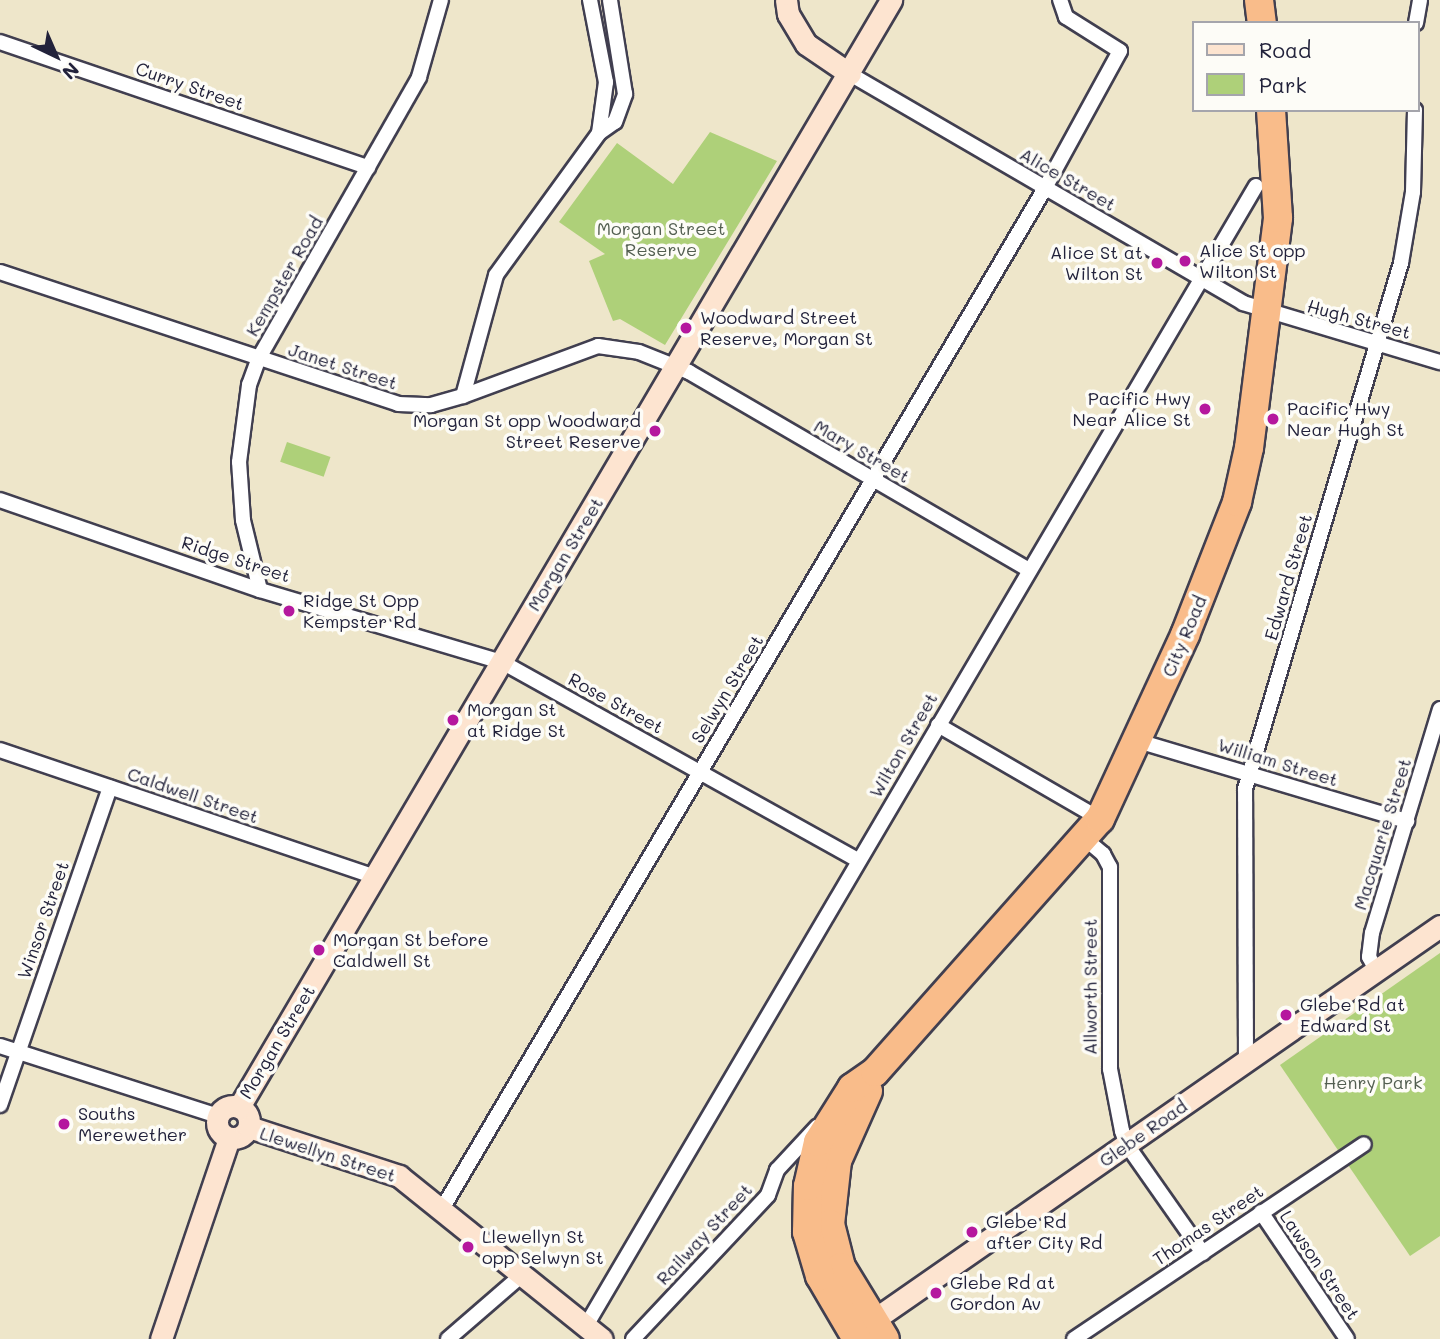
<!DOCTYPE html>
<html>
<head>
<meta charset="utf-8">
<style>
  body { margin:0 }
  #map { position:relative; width:1440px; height:1339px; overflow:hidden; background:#eee6ca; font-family:Mali,sans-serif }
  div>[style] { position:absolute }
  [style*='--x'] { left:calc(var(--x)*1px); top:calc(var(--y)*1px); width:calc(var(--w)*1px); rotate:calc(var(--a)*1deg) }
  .green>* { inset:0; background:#aed079; transform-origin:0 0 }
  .roads { filter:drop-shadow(2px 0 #413f50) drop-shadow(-2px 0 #413f50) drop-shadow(0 2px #413f50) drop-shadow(0 -2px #413f50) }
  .street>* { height:14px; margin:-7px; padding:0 7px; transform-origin:7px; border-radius:7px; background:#fff }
  .secondary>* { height:21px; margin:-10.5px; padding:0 10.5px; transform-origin:10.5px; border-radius:10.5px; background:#fde4d0 }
  .secondary>.ring { margin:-10.5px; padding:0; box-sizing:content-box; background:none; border:21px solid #fde4d0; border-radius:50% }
  .highway>* { height:28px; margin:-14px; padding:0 14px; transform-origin:14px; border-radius:14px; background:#f9bc8a }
  .dots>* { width:19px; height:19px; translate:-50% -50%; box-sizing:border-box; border:4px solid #fdfcf7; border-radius:50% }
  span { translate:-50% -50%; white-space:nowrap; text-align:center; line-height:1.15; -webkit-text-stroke:7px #fdfcf7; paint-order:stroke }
  .street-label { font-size:18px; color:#22223b }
  .park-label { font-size:18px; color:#535f51 }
  .poi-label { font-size:18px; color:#22223b }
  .left { translate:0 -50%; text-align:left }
  .right { translate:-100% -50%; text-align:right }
  .legend { position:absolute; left:1192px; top:21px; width:228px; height:91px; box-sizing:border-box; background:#fdfcf7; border:2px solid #a5a5ac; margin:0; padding:9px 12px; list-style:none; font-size:21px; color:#22223b }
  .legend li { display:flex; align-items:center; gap:14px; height:35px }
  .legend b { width:35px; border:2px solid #a5a5ac }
  .north { position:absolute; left:21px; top:21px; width:70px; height:70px; -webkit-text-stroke:5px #fdfcf7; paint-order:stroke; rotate:136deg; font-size:19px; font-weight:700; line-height:28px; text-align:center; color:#22223b }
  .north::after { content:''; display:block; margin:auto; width:24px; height:32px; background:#22223b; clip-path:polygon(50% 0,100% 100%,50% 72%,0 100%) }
</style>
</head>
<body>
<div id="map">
  <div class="green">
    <i style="clip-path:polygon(710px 132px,777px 161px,665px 345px,620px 319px,613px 321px,589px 261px,605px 254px,559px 222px,617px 143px,673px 184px)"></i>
    <i style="left:287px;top:442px;width:46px;height:21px;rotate:19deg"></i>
    <i style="clip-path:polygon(1440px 953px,1440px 1236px,1410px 1256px,1280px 1065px)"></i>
  </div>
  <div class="roads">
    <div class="street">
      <i style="--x:590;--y:0;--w:84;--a:79"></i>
      <i style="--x:606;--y:82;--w:51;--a:97.8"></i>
      <i style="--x:1416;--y:23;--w:23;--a:-80"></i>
      <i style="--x:0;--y:42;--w:389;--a:18.8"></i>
      <i style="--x:850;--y:74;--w:455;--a:30.2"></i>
      <i style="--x:1243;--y:303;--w:206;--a:16.7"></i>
      <i style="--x:0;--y:272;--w:419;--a:18.3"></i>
      <i style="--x:398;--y:404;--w:33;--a:2"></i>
      <i style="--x:431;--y:405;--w:33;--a:-16"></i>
      <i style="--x:463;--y:396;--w:144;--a:-20.3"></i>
      <i style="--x:598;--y:346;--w:41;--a:8.3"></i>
      <i style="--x:639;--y:352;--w:54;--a:21.8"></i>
      <i style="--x:689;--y:372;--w:392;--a:30.2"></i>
      <i style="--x:463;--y:396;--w:125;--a:-74.7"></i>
      <i style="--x:496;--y:275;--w:175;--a:-54"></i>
      <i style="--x:599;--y:133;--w:19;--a:-35"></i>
      <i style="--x:615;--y:122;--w:30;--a:-70"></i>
      <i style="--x:625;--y:94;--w:95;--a:-99.1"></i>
      <i style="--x:0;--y:500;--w:275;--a:19.1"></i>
      <i style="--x:260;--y:590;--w:252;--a:16.6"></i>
      <i style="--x:502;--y:662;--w:407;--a:29.1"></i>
      <i style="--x:260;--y:590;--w:72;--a:-103.7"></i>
      <i style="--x:243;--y:520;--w:58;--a:-93.9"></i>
      <i style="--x:239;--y:462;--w:78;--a:-82.6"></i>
      <i style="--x:249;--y:385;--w:29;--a:-70"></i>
      <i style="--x:259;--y:358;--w:323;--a:-60.3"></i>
      <i style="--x:419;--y:77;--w:80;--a:-74.1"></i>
      <i style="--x:938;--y:725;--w:187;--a:30.1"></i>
      <i style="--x:1138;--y:741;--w:281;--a:16.6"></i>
      <i style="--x:0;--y:750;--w:396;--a:18.7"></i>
      <i style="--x:1084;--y:838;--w:25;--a:40"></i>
      <i style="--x:1103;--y:854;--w:15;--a:62"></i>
      <i style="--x:1110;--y:867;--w:202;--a:90"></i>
      <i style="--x:1110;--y:1069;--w:63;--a:79"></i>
      <i style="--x:1122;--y:1131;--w:15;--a:70"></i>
      <i style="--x:1127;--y:1145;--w:132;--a:54.9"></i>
      <i style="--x:1376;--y:970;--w:15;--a:-118"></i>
      <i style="--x:1369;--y:957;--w:24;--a:-83"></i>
      <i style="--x:1372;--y:933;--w:234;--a:-73.1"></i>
      <i style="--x:0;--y:1046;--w:229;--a:17.8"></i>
      <i style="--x:1246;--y:1060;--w:271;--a:-90.2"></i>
      <i style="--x:1245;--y:789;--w:549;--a:-73.48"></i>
      <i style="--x:1401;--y:263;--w:72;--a:-80.4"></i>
      <i style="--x:1413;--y:192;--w:82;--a:-88.6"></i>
      <i style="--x:0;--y:1105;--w:336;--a:-70.9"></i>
      <i style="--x:442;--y:1209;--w:1186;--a:-59.43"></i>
      <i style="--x:1045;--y:188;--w:156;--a:-61.3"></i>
      <i style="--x:1120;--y:51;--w:64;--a:-147.8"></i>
      <i style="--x:1066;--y:17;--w:18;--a:-109"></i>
      <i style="--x:1261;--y:1212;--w:153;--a:55.9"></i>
      <i style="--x:587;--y:1324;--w:1320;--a:-59.55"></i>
      <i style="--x:448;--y:1339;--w:99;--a:-40.9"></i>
      <i style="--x:633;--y:1339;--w:197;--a:-46.8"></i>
      <i style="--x:768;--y:1195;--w:27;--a:-70"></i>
      <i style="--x:777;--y:1170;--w:59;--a:-47.1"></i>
      <i style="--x:1074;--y:1339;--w:349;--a:-33.9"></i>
    </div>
    <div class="secondary">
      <i style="--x:786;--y:0;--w:14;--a:82"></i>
      <i style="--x:788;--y:14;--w:35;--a:59"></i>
      <i style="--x:806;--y:44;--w:53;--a:34.3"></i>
      <i class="ring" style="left:217px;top:1106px;width:11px;height:11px"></i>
      <i style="--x:239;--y:1107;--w:1285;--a:-59.5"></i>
      <i style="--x:249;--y:1127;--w:158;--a:18.1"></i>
      <i style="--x:399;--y:1176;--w:260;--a:38.8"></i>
      <i style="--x:862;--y:1328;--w:704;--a:-34.82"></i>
      <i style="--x:161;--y:1339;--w:212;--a:-71.3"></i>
    </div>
    <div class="highway">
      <i style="--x:1259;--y:0;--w:23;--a:83"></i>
      <i style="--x:868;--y:1091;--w:77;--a:113.9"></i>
      <i style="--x:837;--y:1161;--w:63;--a:96.3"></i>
      <i style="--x:830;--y:1224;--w:44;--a:75.7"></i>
      <i style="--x:841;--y:1267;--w:84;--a:58.6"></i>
      <i style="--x:857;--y:1339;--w:73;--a:-120.4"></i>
      <i style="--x:820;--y:1276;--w:46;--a:-106.5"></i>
      <i style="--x:807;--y:1232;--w:46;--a:-88.8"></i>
      <i style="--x:808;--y:1186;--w:45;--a:-77.2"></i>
      <i style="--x:818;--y:1142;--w:64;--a:-57.8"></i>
      <i style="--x:852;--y:1088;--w:28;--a:-35"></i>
      <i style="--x:875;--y:1072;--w:339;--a:-48.4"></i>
      <i style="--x:1100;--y:819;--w:203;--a:-65.2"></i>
      <i style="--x:1185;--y:635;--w:143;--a:-68.6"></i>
      <i style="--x:1237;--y:502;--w:55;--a:-77.5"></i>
      <i style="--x:1249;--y:448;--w:232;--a:-82.8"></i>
      <i style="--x:1278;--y:218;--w:108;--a:-93.7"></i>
    </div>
  </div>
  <div class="dots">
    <i style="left:1185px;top:261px;background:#b5179e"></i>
    <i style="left:1157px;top:263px;background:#b5179e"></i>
    <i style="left:686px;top:328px;background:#b5179e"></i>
    <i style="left:1205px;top:409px;background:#b5179e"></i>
    <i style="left:1273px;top:419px;background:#b5179e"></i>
    <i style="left:655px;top:431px;background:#b5179e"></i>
    <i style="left:289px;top:611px;background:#b5179e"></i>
    <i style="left:453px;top:720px;background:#b5179e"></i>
    <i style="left:319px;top:950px;background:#b5179e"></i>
    <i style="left:1286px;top:1015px;background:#b5179e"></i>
    <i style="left:64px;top:1124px;background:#b5179e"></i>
    <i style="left:972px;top:1232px;background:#b5179e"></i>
    <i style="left:468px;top:1247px;background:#b5179e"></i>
    <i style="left:936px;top:1293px;background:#b5179e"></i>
  </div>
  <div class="street-label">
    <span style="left:190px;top:86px;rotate:19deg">Curry Street</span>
    <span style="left:1068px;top:179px;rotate:30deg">Alice Street</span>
    <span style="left:284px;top:276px;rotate:-60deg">Kempster Road</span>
    <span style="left:1359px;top:319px;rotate:15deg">Hugh Street</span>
    <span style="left:343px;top:366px;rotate:18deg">Janet Street</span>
    <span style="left:862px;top:451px;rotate:30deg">Mary Street</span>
    <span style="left:565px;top:554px;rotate:-59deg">Morgan Street</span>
    <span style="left:236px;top:559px;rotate:18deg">Ridge Street</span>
    <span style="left:1288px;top:577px;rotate:-74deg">Edward Street</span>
    <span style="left:1184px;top:636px;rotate:-67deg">City Road</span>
    <span style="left:727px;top:689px;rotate:-59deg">Selwyn Street</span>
    <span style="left:616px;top:703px;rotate:29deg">Rose Street</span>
    <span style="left:903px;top:745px;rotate:-60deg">Wilton Street</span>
    <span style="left:1278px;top:762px;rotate:17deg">William Street</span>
    <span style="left:193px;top:795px;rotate:19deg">Caldwell Street</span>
    <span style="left:1382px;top:834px;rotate:-73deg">Macquarie Street</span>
    <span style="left:43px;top:920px;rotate:-71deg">Winsor Street</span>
    <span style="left:1090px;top:987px;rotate:-90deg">Allworth Street</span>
    <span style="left:277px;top:1042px;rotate:-59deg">Morgan Street</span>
    <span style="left:1143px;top:1133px;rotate:-35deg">Glebe Road</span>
    <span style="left:328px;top:1154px;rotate:18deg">Llewellyn Street</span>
    <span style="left:1208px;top:1225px;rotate:-34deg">Thomas Street</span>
    <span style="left:704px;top:1234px;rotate:-47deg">Railway Street</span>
    <span style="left:1320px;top:1265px;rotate:56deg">Lawson Street</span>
  </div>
  <div class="park-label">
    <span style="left:661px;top:239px">Morgan Street<br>Reserve</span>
    <span style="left:1373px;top:1082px">Henry Park</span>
  </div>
  <div class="poi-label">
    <span class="left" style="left:1199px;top:261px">Alice St opp<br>Wilton St</span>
    <span class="right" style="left:1143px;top:263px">Alice St at<br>Wilton St</span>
    <span class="left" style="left:700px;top:328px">Woodward Street<br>Reserve, Morgan St</span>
    <span class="right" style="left:1191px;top:409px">Pacific Hwy<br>Near Alice St</span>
    <span class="left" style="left:1287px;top:419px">Pacific Hwy<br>Near Hugh St</span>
    <span class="right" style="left:641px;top:431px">Morgan St opp Woodward<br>Street Reserve</span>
    <span class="left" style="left:303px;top:611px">Ridge St Opp<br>Kempster Rd</span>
    <span class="left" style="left:467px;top:720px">Morgan St<br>at Ridge St</span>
    <span class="left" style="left:333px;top:950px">Morgan St before<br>Caldwell St</span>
    <span class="left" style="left:1300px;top:1015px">Glebe Rd at<br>Edward St</span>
    <span class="left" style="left:78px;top:1124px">Souths<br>Merewether</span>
    <span class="left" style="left:986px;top:1232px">Glebe Rd<br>after City Rd</span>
    <span class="left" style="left:482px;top:1247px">Llewellyn St<br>opp Selwyn St</span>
    <span class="left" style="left:950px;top:1293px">Glebe Rd at<br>Gordon Av</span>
  </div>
  <ul class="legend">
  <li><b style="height:9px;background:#fde4d0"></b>Road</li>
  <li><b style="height:19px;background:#aed079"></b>Park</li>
  </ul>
  <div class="north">N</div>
</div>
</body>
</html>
